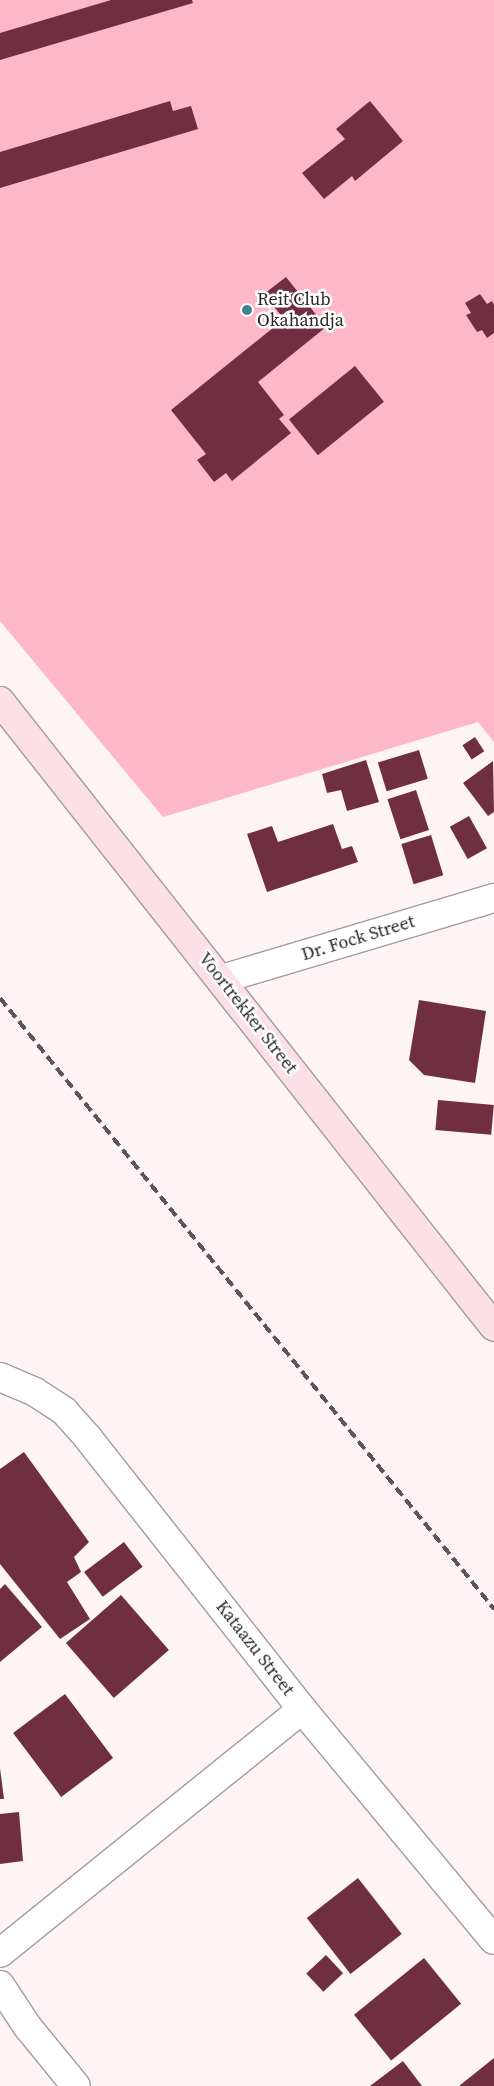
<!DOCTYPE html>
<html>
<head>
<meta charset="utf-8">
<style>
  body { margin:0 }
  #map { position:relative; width:494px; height:2086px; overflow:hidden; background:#fef4f6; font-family:"Source Serif 4",serif }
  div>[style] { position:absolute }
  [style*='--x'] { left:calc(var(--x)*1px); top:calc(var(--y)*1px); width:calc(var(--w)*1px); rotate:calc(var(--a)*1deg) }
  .green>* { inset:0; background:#fcb8c9 }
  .building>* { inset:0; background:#702e43; transform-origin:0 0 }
  .roads { filter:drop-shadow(1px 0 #a69b9d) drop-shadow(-1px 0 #a69b9d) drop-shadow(0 1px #a69b9d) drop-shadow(0 -1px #a69b9d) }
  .street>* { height:28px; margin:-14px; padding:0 14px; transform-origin:14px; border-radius:14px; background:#fff }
  .secondary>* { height:28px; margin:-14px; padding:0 14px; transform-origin:14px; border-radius:14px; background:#fbe0e7 }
  .rail>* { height:4px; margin-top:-2px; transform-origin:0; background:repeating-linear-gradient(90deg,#5c5658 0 10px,transparent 0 15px) }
  .dots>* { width:14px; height:14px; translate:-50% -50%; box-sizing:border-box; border:2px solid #fff; border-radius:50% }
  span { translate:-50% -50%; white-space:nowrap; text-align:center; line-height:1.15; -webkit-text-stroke:5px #fff; paint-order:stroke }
  .poi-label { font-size:18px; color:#2a2627 }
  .left { translate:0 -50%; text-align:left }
  .street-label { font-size:18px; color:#2a2627 }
</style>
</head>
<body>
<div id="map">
  <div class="green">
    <i style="clip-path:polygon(0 0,494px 0,494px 742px,478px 722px,163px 817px,0 621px)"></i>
  </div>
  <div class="building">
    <i style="clip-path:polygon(111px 0,192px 0,193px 3px,0 60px,0 33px)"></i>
    <i style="clip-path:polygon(170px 101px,173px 111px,191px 106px,198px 129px,0 188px,0 152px)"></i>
    <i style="clip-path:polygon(370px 101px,403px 141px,355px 181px,352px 176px,324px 199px,302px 173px,345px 139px,336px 129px)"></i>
    <i style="clip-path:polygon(286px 277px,326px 327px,258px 382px,284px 415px,279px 419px,291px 433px,232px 481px,226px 473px,214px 482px,197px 460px,206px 454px,171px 410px,284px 319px,264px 294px)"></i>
    <i style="clip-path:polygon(480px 294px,487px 304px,492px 301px,494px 305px,494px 333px,487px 338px,482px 330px,477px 332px,466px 315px,471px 313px,465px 303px)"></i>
    <i style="left:355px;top:366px;width:46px;height:85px;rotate:51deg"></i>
    <i style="left:475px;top:737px;width:17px;height:15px;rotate:57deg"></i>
    <i style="left:419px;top:750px;width:30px;height:43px;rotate:73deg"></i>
    <i style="clip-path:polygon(366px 760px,379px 802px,347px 811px,341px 790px,327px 793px,322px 774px)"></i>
    <i style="clip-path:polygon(493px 761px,494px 812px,488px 816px,463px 783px)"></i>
    <i style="left:416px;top:790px;width:42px;height:30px;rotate:72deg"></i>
    <i style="left:469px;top:816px;width:37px;height:22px;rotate:61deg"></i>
    <i style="clip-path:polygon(333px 824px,342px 849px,352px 846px,358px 862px,267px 892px,247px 834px,272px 826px,278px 842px)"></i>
    <i style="left:431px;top:835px;width:42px;height:31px;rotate:73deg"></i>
    <i style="clip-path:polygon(419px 1000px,486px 1011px,475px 1083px,424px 1075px,409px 1060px)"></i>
    <i style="left:438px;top:1100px;width:56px;height:30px;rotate:5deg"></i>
    <i style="clip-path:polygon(24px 1452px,89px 1542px,74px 1557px,81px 1572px,67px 1582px,90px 1619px,60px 1639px,0 1564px,0 1469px)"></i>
    <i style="left:124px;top:1542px;width:31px;height:50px;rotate:53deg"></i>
    <i style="clip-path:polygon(5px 1584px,42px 1627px,0 1662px,0 1589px)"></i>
    <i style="left:121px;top:1595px;width:73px;height:73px;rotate:49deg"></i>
    <i style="left:65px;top:1694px;width:80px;height:65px;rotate:53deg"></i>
    <i style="clip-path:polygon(0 1768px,4px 1799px,0 1799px)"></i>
    <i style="clip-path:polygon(19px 1812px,23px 1861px,0 1864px,0 1814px)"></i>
    <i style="left:358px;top:1878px;width:71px;height:65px;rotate:52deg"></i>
    <i style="left:326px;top:1955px;width:25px;height:27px;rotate:47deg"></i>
    <i style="left:424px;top:1958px;width:59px;height:90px;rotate:51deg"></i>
    <i style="clip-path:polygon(494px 2058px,494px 2086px,459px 2086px)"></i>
    <i style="clip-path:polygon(403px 2061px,422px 2086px,370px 2086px)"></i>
  </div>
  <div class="roads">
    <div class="street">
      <i style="--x:222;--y:979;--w:284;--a:-16.6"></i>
      <i style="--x:0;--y:1377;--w:38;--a:23"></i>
      <i style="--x:35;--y:1392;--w:35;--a:33"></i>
      <i style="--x:64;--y:1411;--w:36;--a:48"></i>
      <i style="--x:88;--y:1438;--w:345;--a:51.7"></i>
      <i style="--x:302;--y:1709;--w:300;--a:50.3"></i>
      <i style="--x:0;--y:1953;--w:388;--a:-38.9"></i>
      <i style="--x:0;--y:1985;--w:49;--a:56.6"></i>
      <i style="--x:27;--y:2026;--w:77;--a:50.8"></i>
    </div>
    <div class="secondary">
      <i style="--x:0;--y:701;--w:797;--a:51.72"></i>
    </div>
  </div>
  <div class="rail">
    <i style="--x:0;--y:998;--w:786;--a:51.04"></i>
  </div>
  <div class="dots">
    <i style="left:247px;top:310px;background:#3f8491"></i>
  </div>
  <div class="poi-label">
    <span class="left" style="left:257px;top:310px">Reit Club<br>Okahandja</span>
  </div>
  <div class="street-label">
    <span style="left:358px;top:938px;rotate:-17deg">Dr. Fock Street</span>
    <span style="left:248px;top:1013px;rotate:52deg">Voortrekker Street</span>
    <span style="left:255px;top:1648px;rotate:52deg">Kataazu Street</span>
  </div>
</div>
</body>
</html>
